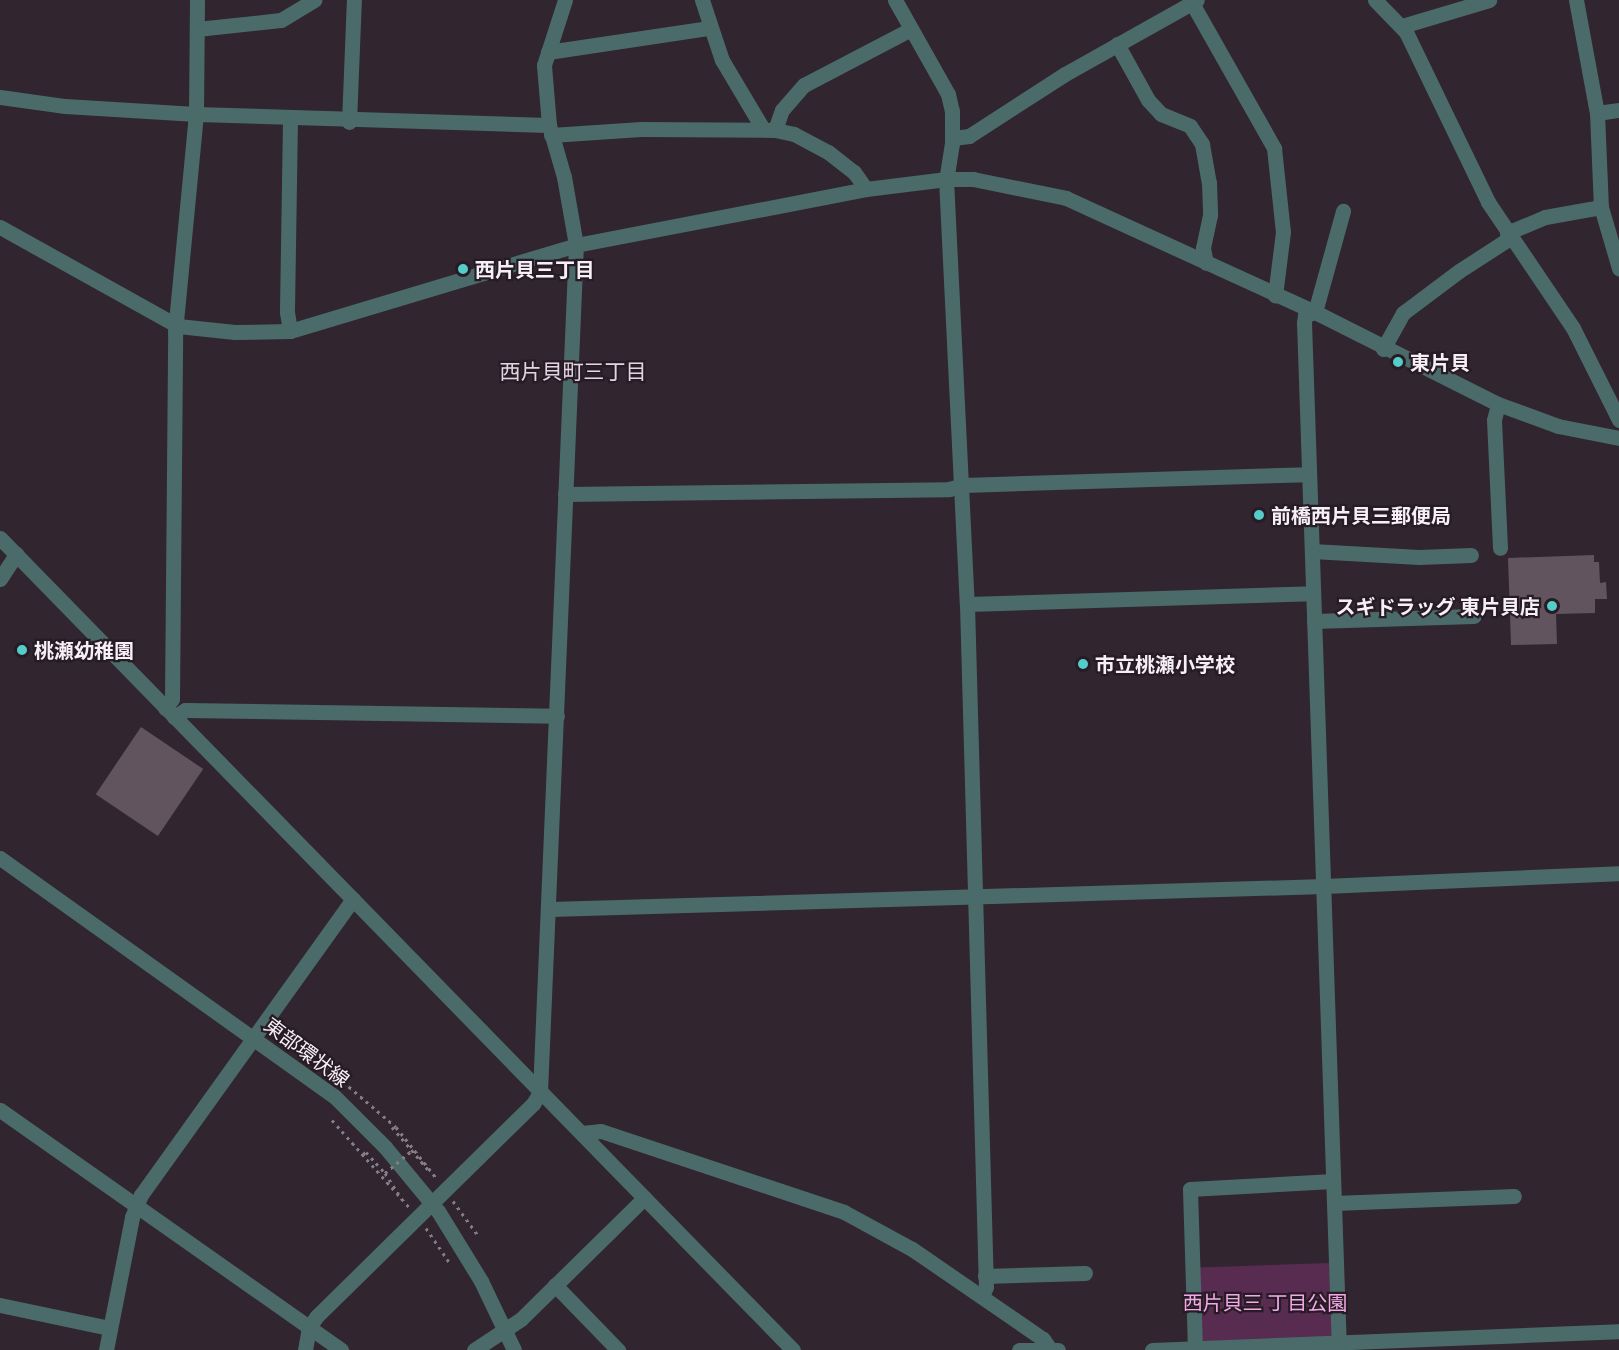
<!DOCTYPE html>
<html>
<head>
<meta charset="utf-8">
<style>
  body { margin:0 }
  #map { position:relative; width:1619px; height:1350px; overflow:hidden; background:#31252f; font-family:"Archivo Narrow","Noto Sans JP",sans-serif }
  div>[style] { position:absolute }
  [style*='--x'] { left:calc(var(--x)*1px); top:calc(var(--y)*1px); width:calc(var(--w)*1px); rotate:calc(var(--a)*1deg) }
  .green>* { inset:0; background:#572c50; transform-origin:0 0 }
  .building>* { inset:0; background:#62545f; transform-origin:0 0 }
  .path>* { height:3px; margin-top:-1.5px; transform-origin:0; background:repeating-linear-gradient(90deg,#867c85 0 3px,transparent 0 7.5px) }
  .minor>* { height:15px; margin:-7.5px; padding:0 7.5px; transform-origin:7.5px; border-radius:7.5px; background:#4a6b69 }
  .path-bridge>* { height:3px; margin-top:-1.5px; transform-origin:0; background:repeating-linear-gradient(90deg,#867c85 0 3px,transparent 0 7.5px) }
  .dots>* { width:16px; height:16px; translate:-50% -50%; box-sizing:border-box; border:3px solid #271c25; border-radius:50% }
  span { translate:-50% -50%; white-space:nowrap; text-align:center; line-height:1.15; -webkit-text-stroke:4.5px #271c25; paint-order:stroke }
  .poi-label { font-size:20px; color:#f7eff6; font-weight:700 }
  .left { translate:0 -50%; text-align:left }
  .right { translate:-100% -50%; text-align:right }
  .street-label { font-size:20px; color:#f7eff6 }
  .park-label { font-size:20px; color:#f3a9e6 }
  .neighbourhood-label { font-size:21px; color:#e4d4e1 }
</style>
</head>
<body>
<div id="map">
  <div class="green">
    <i style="left:1330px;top:1263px;width:75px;height:131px;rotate:88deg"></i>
  </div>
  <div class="building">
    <i style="clip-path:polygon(1594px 555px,1594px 562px,1599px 562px,1600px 583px,1606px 582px,1607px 599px,1595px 599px,1595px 613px,1556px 614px,1557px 644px,1511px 645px,1508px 558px)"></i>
    <i style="left:141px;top:727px;width:75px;height:81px;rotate:34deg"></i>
  </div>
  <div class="path">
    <i style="--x:326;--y:1067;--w:92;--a:40.6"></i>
    <i style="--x:396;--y:1127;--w:66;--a:51.7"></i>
    <i style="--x:332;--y:1120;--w:116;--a:48.5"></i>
    <i style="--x:392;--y:1127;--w:59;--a:49.8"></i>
    <i style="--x:363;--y:1154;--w:4;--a:-34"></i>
    <i style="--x:366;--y:1152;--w:28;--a:48"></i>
    <i style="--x:385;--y:1173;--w:31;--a:57"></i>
    <i style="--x:453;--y:1201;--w:41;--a:54"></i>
    <i style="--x:426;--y:1228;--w:41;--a:55.9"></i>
  </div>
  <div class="minor">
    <i style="--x:702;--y:0;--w:63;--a:71.6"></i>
    <i style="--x:722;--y:60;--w:80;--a:59.3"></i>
    <i style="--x:895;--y:0;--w:108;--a:60.6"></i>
    <i style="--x:948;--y:94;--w:17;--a:77"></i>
    <i style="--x:952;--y:111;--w:32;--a:90"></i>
    <i style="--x:952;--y:143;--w:36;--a:99"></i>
    <i style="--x:946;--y:179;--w:426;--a:87.2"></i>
    <i style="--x:967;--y:604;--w:683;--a:88.41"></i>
    <i style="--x:986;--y:1287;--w:10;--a:114"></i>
    <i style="--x:1375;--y:0;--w:45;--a:45.9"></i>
    <i style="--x:1406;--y:32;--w:189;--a:64.2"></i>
    <i style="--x:1488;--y:202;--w:152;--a:56"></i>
    <i style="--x:1573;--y:328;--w:103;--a:63.4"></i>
    <i style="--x:1576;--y:0;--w:115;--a:79.5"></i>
    <i style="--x:1597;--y:113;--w:94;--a:87.6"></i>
    <i style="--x:1601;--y:207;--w:64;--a:73.6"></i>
    <i style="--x:1192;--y:3;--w:167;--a:60.5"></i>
    <i style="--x:1274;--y:148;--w:84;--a:83.9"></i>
    <i style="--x:1283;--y:232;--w:64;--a:97.2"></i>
    <i style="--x:1402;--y:26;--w:91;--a:-16.6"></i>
    <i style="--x:197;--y:29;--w:84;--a:-6.1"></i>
    <i style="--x:281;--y:20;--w:39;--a:-31"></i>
    <i style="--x:1117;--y:44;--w:64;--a:61"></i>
    <i style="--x:1148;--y:100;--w:19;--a:47"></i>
    <i style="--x:1161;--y:114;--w:31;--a:22"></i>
    <i style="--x:1190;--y:126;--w:22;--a:56"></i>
    <i style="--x:1202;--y:144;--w:39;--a:80"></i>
    <i style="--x:1209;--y:182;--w:33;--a:88"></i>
    <i style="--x:1210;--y:215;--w:34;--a:102"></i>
    <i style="--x:1203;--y:248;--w:15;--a:79"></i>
    <i style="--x:548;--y:52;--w:163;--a:-8.5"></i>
    <i style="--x:0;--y:97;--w:66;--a:7.9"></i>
    <i style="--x:65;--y:106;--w:131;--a:3.5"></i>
    <i style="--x:196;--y:114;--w:353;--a:1.8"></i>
    <i style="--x:1597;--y:113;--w:22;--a:-8"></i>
    <i style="--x:290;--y:119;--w:193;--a:90.9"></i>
    <i style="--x:287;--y:312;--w:19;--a:81"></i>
    <i style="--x:349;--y:122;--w:122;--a:-87.7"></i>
    <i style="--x:775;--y:130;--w:21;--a:-71"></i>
    <i style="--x:782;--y:110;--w:33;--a:-49"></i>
    <i style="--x:804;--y:85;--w:121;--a:-27.6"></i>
    <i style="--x:551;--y:135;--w:90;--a:-3.8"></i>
    <i style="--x:641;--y:129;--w:134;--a:0.4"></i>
    <i style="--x:775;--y:130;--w:19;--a:12"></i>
    <i style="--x:794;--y:134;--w:38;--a:28"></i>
    <i style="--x:828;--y:152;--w:33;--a:38"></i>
    <i style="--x:854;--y:172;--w:21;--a:55"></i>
    <i style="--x:953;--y:138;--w:16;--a:-7"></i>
    <i style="--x:969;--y:136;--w:114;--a:-32.9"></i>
    <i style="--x:1065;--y:74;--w:151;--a:-29.3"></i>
    <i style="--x:0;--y:227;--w:204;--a:29.1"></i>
    <i style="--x:178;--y:326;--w:57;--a:6"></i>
    <i style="--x:235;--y:332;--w:55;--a:-1"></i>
    <i style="--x:290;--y:331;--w:299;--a:-16.7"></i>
    <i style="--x:576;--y:245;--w:295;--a:-10.9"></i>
    <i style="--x:866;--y:189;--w:81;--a:-7.1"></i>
    <i style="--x:946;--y:179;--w:27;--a:0"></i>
    <i style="--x:973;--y:179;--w:95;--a:11.5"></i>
    <i style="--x:1066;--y:198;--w:274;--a:24.6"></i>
    <i style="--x:1315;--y:312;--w:205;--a:26.7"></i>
    <i style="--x:1498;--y:404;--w:64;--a:20.1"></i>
    <i style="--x:1558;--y:426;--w:62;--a:11.1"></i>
    <i style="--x:1507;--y:233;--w:41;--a:-22.8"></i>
    <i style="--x:1545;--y:217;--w:57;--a:-10.1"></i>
    <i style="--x:1383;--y:349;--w:41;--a:-60.9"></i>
    <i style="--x:1403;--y:313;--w:70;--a:-36.9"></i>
    <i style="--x:1459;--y:271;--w:61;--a:-32.9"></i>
    <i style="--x:1498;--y:404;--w:16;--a:104"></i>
    <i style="--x:1494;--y:420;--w:128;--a:87.3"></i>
    <i style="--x:565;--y:494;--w:384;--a:-0.7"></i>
    <i style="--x:949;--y:489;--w:15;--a:-16"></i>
    <i style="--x:963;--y:485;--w:346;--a:-1.8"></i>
    <i style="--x:0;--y:538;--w:1135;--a:45.68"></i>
    <i style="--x:1312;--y:551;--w:107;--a:3.2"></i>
    <i style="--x:1419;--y:557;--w:52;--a:-2.2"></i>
    <i style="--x:0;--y:579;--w:30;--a:-57"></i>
    <i style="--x:967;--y:604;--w:346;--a:-1.8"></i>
    <i style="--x:1314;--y:621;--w:160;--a:-1.8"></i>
    <i style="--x:165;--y:708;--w:11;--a:-52"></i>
    <i style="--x:172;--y:699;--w:367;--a:-89.5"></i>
    <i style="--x:175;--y:332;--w:219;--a:-84.5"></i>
    <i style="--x:196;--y:114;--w:114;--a:-89.5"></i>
    <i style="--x:174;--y:717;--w:13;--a:-32"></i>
    <i style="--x:185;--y:710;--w:372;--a:0.9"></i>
    <i style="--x:0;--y:858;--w:410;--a:35.5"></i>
    <i style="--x:334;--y:1096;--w:72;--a:45"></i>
    <i style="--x:385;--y:1147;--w:83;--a:50.4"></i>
    <i style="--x:438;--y:1211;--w:82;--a:58.4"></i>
    <i style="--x:481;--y:1281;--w:76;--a:64.4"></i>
    <i style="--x:550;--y:909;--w:774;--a:-1.7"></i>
    <i style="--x:1324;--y:886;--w:295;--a:-2.5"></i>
    <i style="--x:0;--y:1110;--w:417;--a:35.1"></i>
    <i style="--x:582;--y:1133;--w:19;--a:-6"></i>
    <i style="--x:601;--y:1131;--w:256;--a:18.4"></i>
    <i style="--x:844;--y:1212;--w:77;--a:28.6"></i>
    <i style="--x:912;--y:1249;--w:159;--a:34.5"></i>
    <i style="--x:1043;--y:1339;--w:12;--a:55"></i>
    <i style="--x:1334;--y:1203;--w:180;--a:-2.2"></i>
    <i style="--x:985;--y:1276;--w:100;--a:-1.7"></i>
    <i style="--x:555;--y:1285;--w:91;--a:45.9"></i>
    <i style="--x:0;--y:1305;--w:111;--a:11.9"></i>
    <i style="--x:1195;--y:1349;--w:160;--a:-91.8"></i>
    <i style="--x:1190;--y:1189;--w:143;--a:-3.2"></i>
    <i style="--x:106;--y:1350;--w:136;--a:-78.9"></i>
    <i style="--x:132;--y:1217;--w:24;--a:-68"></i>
    <i style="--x:141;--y:1195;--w:364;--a:-54.4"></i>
    <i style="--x:305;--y:1350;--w:23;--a:-80"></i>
    <i style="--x:309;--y:1327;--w:14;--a:-54"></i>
    <i style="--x:317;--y:1316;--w:303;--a:-44.5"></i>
    <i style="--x:533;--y:1104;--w:14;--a:-60"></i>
    <i style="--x:540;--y:1092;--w:848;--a:-87.57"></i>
    <i style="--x:576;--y:245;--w:69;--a:-100"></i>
    <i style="--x:564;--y:177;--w:54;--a:-106.1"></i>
    <i style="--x:549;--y:125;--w:60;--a:-94.8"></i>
    <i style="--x:544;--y:65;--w:68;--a:-72.1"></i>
    <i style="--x:474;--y:1350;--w:56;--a:-33.4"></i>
    <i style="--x:521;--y:1319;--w:173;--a:-44.5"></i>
    <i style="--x:1019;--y:1350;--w:39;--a:0"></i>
    <i style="--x:1152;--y:1350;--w:467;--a:-2.3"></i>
    <i style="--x:1339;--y:1350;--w:1028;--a:-91.95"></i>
    <i style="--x:1304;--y:323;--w:8;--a:-83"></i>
    <i style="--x:1305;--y:315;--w:10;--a:-17"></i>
    <i style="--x:1315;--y:312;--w:105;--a:-74.5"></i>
  </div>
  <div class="path-bridge">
    <i style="--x:385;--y:1173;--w:35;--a:-40"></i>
  </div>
  <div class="dots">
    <i style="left:463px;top:269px;background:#54cdc8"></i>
    <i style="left:1398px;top:362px;background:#54cdc8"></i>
    <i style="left:1259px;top:515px;background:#54cdc8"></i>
    <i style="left:1552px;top:606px;background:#54cdc8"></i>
    <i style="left:22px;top:650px;background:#54cdc8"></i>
    <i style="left:1083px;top:664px;background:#54cdc8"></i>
  </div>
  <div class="poi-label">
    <span class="left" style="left:475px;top:269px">西片貝三丁目</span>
    <span class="left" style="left:1410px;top:362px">東片貝</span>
    <span class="left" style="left:1271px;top:515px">前橋西片貝三郵便局</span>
    <span class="right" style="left:1540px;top:606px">スギドラッグ 東片貝店</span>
    <span class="left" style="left:34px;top:650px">桃瀬幼稚園</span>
    <span class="left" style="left:1095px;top:664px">市立桃瀬小学校</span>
  </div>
  <div class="street-label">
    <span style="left:307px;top:1052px;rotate:37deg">東部環状線</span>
  </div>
  <div class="park-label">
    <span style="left:1265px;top:1302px">西片貝三 丁目公園</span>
  </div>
  <div class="neighbourhood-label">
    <span style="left:573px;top:372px">西片貝町三丁目</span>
  </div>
</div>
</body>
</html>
